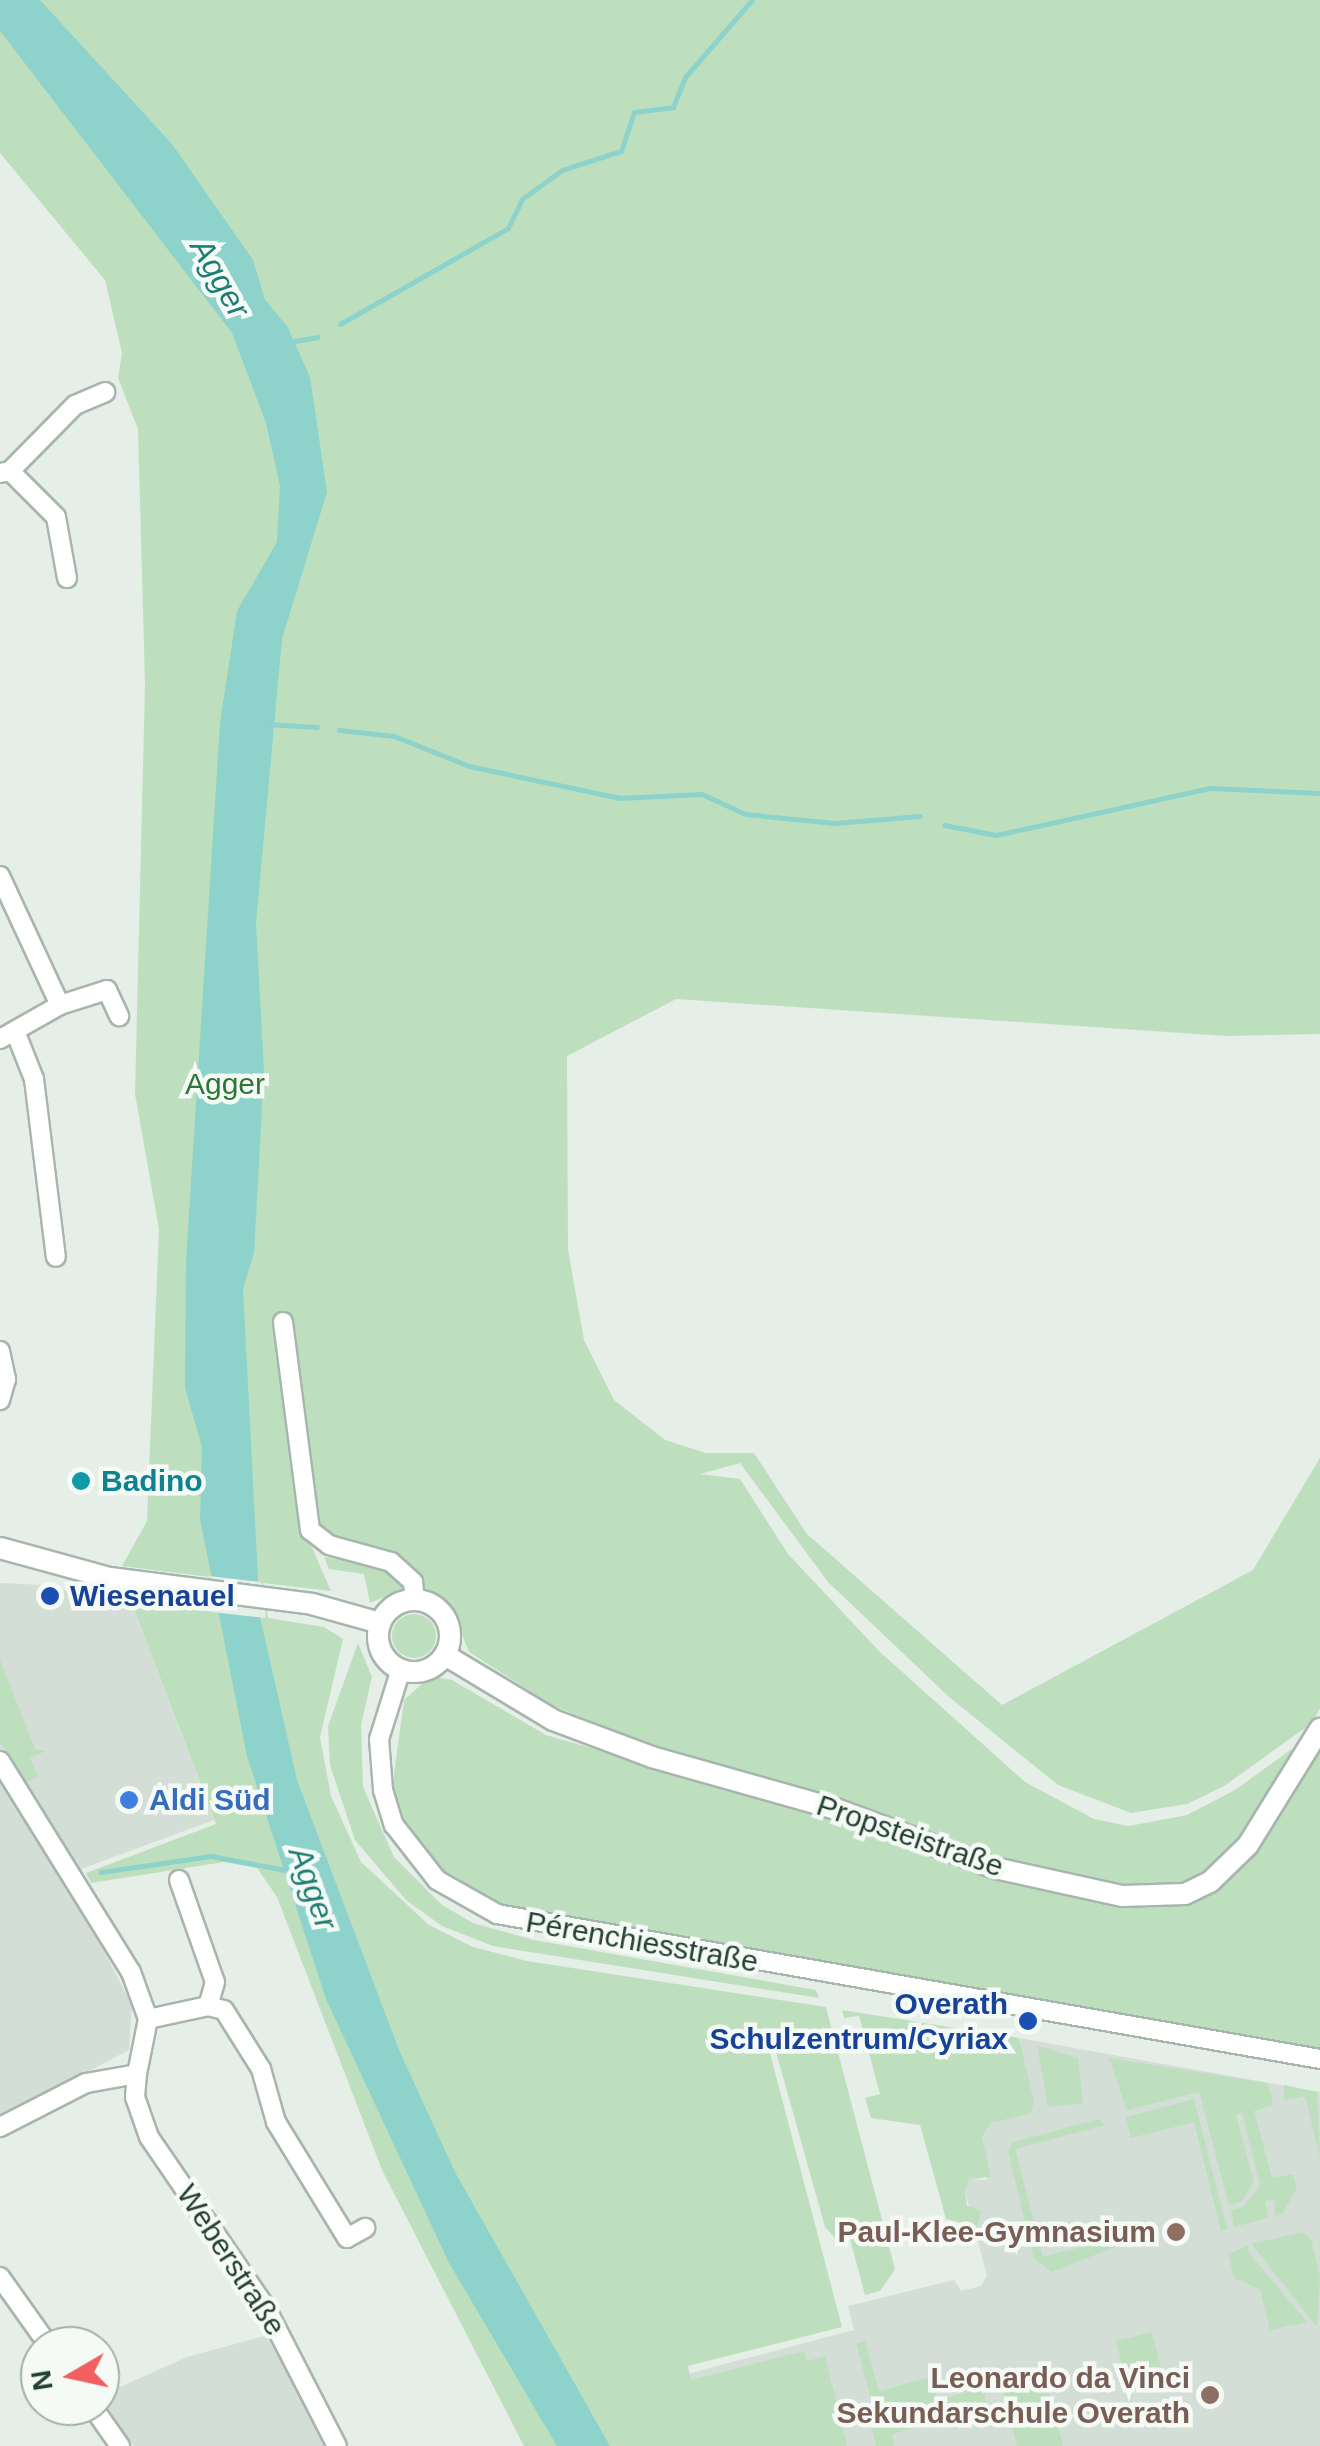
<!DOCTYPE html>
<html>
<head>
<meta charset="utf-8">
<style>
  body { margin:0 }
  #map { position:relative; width:1320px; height:2446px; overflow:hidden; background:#e5eee7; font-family:Helvetica,sans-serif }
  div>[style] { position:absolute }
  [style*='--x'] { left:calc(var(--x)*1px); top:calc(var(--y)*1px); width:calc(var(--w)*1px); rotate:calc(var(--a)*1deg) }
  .built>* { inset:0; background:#d3ded6 }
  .green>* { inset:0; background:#bedfbe; transform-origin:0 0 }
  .round { border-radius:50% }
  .water>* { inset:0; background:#8dd2cb }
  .pier>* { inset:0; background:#e5eee7 }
  .stream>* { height:5px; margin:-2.5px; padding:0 2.5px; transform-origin:2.5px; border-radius:2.5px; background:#8dd2cb }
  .roads { filter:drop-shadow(2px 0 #a7b6ad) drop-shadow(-2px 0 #a7b6ad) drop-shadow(0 2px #a7b6ad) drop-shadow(0 -2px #a7b6ad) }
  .minor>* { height:18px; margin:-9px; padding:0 9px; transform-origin:9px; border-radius:9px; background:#fff }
  .tertiary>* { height:20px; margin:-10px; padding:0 10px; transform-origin:10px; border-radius:10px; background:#fff }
  .tertiary>.ring { margin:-10px; padding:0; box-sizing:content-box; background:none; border:20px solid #fff; border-radius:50% }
  .dots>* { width:28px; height:28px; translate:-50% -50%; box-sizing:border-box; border:5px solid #f5faf6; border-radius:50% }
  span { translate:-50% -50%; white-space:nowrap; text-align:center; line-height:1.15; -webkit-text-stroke:9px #f5faf6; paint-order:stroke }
  .park-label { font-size:30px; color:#2d7736 }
  .culture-label { font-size:30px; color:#0d838f; font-weight:700 }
  .left { translate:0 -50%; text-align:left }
  .transit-label { font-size:30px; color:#164399; font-weight:700 }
  .right { translate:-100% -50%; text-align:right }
  .shop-label { font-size:30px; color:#366cbe; font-weight:700 }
  .street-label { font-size:30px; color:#234031 }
  .education-label { font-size:30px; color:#785e54; font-weight:700 }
  .water-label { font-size:32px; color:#1d7d73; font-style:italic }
  .north { position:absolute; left:20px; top:2326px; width:100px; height:100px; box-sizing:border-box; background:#f5faf6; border:2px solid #a1b0a7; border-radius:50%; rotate:261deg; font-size:28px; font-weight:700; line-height:40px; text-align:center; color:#234031 }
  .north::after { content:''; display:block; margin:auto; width:35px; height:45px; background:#f25f61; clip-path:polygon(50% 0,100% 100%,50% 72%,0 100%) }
</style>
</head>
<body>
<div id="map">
  <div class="built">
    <i style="clip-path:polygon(0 1583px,43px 1585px,133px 1607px,214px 1820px,73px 1872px,81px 1907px,132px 2005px,129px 2050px,0 2117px)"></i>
    <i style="clip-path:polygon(1019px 2038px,1320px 2092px,1320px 2446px,668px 2446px,634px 2388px,854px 2330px,848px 2306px,954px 2280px,961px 2291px,981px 2286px,987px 2276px,965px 2191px,970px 2179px,987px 2180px,982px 2137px,991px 2123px,1030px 2114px)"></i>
    <i style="clip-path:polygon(279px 2332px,343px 2446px,134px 2446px,100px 2396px,187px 2357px)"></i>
  </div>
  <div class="green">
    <i style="clip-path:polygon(evenodd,0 0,1320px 0,1320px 1034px,1226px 1036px,676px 999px,567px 1056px,568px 1250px,584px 1340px,614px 1400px,665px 1440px,706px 1453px,754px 1453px,807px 1534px,1002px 1705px,1253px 1570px,1320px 1458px,1320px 1708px,1312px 1723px,1224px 1786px,1187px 1804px,1131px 1813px,1058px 1785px,948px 1696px,828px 1582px,740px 1463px,700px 1474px,740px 1479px,788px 1554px,880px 1652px,1025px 1782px,1094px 1819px,1129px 1826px,1187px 1815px,1235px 1790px,1303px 1741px,1248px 1829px,1212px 1869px,1171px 1887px,1130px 1888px,1023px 1867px,653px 1747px,552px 1705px,469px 1652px,452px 1610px,427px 1595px,417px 1570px,399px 1556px,307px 1536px,331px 1591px,263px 1583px,268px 1618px,324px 1627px,343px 1639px,320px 1737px,331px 1796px,361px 1862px,429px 1925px,473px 1947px,527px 1961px,826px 2007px,895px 2269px,880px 2291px,865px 2295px,849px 2235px,835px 2238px,825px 2227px,773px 2041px,767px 2042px,842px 2327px,688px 2366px,691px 2380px,804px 2351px,807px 2361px,825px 2356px,847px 2446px,524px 2446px,382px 2170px,277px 1897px,257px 1868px,224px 1862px,91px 1883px,86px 1873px,216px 1824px,135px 1612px,136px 1604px,216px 1612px,210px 1577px,122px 1566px,147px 1521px,159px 1229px,135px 1094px,145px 684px,138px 429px,118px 378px,122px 353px,105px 280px,0 153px,0 0,43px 7px,172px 144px,260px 288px,43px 7px)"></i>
    <i style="clip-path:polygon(324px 1557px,387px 1566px,405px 1588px,370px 1603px,364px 1574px,329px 1569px)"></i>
    <i class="round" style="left:392px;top:1614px;width:44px;height:44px"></i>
    <i style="clip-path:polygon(358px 1643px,372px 1677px,361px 1725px,363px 1787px,394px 1857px,442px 1905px,473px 1923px,534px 1940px,816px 1990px,819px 1998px,493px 1946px,442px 1926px,406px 1900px,355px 1840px,330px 1765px,328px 1726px)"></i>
    <i style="clip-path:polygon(0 1660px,35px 1749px,47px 1751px,30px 1757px,38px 1777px,26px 1783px,0 1742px)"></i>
    <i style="clip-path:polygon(431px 1676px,452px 1680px,546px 1735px,818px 1813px,997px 1878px,1146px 1908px,1200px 1900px,1229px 1880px,1246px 1863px,1320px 1744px,1320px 2051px,516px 1912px,479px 1898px,448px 1880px,403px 1825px,392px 1789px,404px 1700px)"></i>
    <i style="clip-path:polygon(842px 2010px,1019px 2038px,1034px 2102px,1030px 2114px,991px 2123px,982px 2137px,991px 2177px,970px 2179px,965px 2191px,967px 2206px,981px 2210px,978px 2227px,946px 2219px,920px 2125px,871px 2118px,865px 2098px,880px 2094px,859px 2016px,844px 2018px)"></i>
    <i style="clip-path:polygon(1037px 2046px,1078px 2058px,1083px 2103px,1048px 2107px)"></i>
    <i style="clip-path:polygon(1109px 2058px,1268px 2083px,1273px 2105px,1254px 2111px,1272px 2178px,1293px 2174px,1297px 2188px,1282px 2214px,1275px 2216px,1275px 2200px,1265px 2201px,1268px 2218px,1234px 2227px,1231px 2210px,1243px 2207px,1260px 2185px,1242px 2113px,1236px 2115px,1254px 2182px,1242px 2201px,1229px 2205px,1199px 2092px,1127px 2110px)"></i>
    <i style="clip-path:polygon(1284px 2085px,1317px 2092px,1320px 2158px,1305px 2096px,1284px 2100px)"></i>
    <i style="clip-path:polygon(1194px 2099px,1227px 2229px,1221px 2231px,1194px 2122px,1131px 2138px,1126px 2117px)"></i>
    <i style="clip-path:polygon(1099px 2119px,1105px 2125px,1015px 2149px,1043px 2257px,1127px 2235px,1125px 2243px,1052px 2272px,1034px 2259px,1008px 2151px,1013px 2142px)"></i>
    <i style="clip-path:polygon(1302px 2232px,1311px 2239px,1320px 2277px,1317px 2327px,1252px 2244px)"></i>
    <i style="clip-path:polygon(1248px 2246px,1249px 2253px,1307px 2322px,1270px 2330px,1260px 2289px,1234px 2278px,1228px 2254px)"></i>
    <i style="left:1152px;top:2332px;width:53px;height:37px;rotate:76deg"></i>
    <i style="clip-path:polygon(865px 2341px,879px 2391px,931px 2377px,938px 2400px,984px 2388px,986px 2409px,892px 2434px,894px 2446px,876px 2446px,872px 2429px,878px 2425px,856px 2343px)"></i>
    <i style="clip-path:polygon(1045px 2375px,1063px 2446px,1017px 2446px,1002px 2387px)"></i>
  </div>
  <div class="water">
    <i style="clip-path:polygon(0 0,40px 0,172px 144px,253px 260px,265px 300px,287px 326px,310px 377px,327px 492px,282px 639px,256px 923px,264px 1072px,254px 1253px,243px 1289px,260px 1617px,297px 1780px,399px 2050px,455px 2172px,610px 2446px,557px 2446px,449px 2263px,326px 1999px,247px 1756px,200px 1519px,202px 1447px,185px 1388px,186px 1261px,220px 723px,237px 611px,277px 542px,280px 486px,266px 423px,232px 333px,0 31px)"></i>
  </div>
  <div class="pier">
    <i style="clip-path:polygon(209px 1576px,261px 1582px,266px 1618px,212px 1612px)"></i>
  </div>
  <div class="stream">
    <i style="--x:340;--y:324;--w:193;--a:-29.7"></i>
    <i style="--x:508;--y:228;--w:32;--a:-64"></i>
    <i style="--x:522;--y:199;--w:49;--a:-35.9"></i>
    <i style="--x:562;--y:170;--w:62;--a:-17.9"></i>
    <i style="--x:621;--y:151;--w:41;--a:-71.6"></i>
    <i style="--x:634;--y:112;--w:39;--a:-7"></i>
    <i style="--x:673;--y:107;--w:32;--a:-68"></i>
    <i style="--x:685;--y:77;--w:102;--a:-49"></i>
    <i style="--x:289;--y:342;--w:29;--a:-10"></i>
    <i style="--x:266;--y:724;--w:51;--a:3.4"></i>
    <i style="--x:339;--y:730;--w:55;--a:6.2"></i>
    <i style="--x:394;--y:736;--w:81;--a:21.8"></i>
    <i style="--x:469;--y:766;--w:153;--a:12"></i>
    <i style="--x:619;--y:798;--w:83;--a:-2.8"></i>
    <i style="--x:702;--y:794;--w:47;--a:24.9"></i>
    <i style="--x:745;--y:814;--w:90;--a:5.7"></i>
    <i style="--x:835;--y:823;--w:85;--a:-4.7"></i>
    <i style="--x:944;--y:825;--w:53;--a:10.9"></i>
    <i style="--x:996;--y:835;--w:219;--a:-12.4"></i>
    <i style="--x:1210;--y:788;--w:110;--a:2.6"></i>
    <i style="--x:101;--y:1872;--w:111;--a:-8.3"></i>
    <i style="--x:211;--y:1856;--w:75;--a:10.7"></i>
  </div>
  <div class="roads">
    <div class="minor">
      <i style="--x:10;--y:471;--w:65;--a:45"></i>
      <i style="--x:56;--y:517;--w:62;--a:79.8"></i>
      <i style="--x:0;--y:473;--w:10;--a:-11"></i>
      <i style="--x:10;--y:471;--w:93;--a:-45.4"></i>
      <i style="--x:75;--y:405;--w:33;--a:-23"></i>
      <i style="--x:0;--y:876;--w:142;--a:65.1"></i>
      <i style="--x:15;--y:1031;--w:52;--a:68.4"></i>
      <i style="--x:34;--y:1079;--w:179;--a:83"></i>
      <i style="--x:0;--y:1039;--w:69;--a:-29.5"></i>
      <i style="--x:60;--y:1005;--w:49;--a:-17.7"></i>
      <i style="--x:107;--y:990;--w:29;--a:65"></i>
      <i style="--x:283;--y:1322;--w:210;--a:82.6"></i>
      <i style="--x:310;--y:1530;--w:24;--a:38"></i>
      <i style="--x:329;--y:1545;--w:64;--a:15.3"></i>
      <i style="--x:391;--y:1562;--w:30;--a:42"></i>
      <i style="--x:413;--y:1582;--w:18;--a:84"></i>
      <i style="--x:0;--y:1351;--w:29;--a:78"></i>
      <i style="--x:6;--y:1379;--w:22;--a:106"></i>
      <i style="--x:401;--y:1669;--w:73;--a:107.4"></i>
      <i style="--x:379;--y:1739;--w:51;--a:85.5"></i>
      <i style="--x:383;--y:1790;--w:37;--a:73"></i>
      <i style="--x:394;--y:1825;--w:70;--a:52"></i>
      <i style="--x:437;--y:1880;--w:69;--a:29.5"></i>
      <i style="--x:497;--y:1914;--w:836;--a:9.99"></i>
      <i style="--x:0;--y:1761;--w:248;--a:58.2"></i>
      <i style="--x:131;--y:1972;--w:50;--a:70.1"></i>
      <i style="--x:148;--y:2019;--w:56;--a:101.3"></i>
      <i style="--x:137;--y:2074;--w:52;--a:170"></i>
      <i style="--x:86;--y:2083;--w:97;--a:152.9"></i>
      <i style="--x:179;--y:1880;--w:108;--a:70.6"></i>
      <i style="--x:215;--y:1982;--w:25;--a:106"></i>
      <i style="--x:148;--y:2019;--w:61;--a:-12.2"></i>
      <i style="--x:208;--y:2006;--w:16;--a:14"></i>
      <i style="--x:224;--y:2010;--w:70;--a:57.9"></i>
      <i style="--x:261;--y:2069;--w:55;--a:74.2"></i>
      <i style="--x:276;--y:2122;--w:136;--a:58.5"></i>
      <i style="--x:347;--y:2238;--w:21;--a:-29"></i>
      <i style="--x:137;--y:2074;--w:23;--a:95"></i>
      <i style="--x:135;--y:2097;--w:42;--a:70.7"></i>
      <i style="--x:149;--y:2137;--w:207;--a:55.6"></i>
      <i style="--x:266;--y:2308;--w:155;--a:62.8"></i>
      <i style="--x:0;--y:2277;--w:85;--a:54.6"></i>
      <i style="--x:92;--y:2406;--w:49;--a:55"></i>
    </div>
    <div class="tertiary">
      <i style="--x:0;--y:1548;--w:114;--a:15.3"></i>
      <i style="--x:110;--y:1578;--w:204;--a:7.3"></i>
      <i style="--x:312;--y:1604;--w:71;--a:15.6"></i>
      <i class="ring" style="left:378px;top:1600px;width:52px;height:52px"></i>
      <i style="--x:445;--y:1655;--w:126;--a:31"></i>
      <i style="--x:553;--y:1720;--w:106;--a:20.5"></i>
      <i style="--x:652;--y:1757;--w:191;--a:15.8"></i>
      <i style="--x:836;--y:1809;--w:170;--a:20.4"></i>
      <i style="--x:995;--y:1868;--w:130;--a:12.4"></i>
      <i style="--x:1122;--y:1896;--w:63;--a:-1.8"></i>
      <i style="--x:1185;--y:1894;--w:28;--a:-26"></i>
      <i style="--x:1210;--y:1882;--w:53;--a:-44.2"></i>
      <i style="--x:1248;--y:1845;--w:137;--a:-58.2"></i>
    </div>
  </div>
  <div class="dots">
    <i style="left:81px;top:1481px;background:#0f9aa8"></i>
    <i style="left:50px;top:1596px;background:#1a4fb4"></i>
    <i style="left:129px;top:1800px;background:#3f7fe0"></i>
    <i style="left:1028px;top:2021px;background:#1a4fb4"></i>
    <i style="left:1176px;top:2232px;background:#8d6e63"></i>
    <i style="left:1210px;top:2395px;background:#8d6e63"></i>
  </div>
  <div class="park-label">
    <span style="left:225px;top:1084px">Agger</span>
  </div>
  <div class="culture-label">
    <span class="left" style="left:101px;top:1481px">Badino</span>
  </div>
  <div class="transit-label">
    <span class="left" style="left:70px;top:1596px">Wiesenauel</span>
    <span class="right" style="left:1008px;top:2021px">Overath<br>Schulzentrum/Cyriax</span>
  </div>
  <div class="shop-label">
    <span class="left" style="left:149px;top:1800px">Aldi Süd</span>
  </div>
  <div class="street-label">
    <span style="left:910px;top:1836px;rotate:19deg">Propsteistraße</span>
    <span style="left:642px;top:1942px;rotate:10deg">Pérenchiesstraße</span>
    <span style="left:231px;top:2260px;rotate:57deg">Weberstraße</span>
  </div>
  <div class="education-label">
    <span class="right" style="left:1156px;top:2232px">Paul-Klee-Gymnasium</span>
    <span class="right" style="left:1190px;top:2395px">Leonardo da Vinci<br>Sekundarschule Overath</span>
  </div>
  <div class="water-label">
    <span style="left:220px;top:278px;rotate:60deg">Agger</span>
    <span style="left:313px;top:1888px;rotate:70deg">Agger</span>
  </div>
  <div class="north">N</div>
</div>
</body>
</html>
